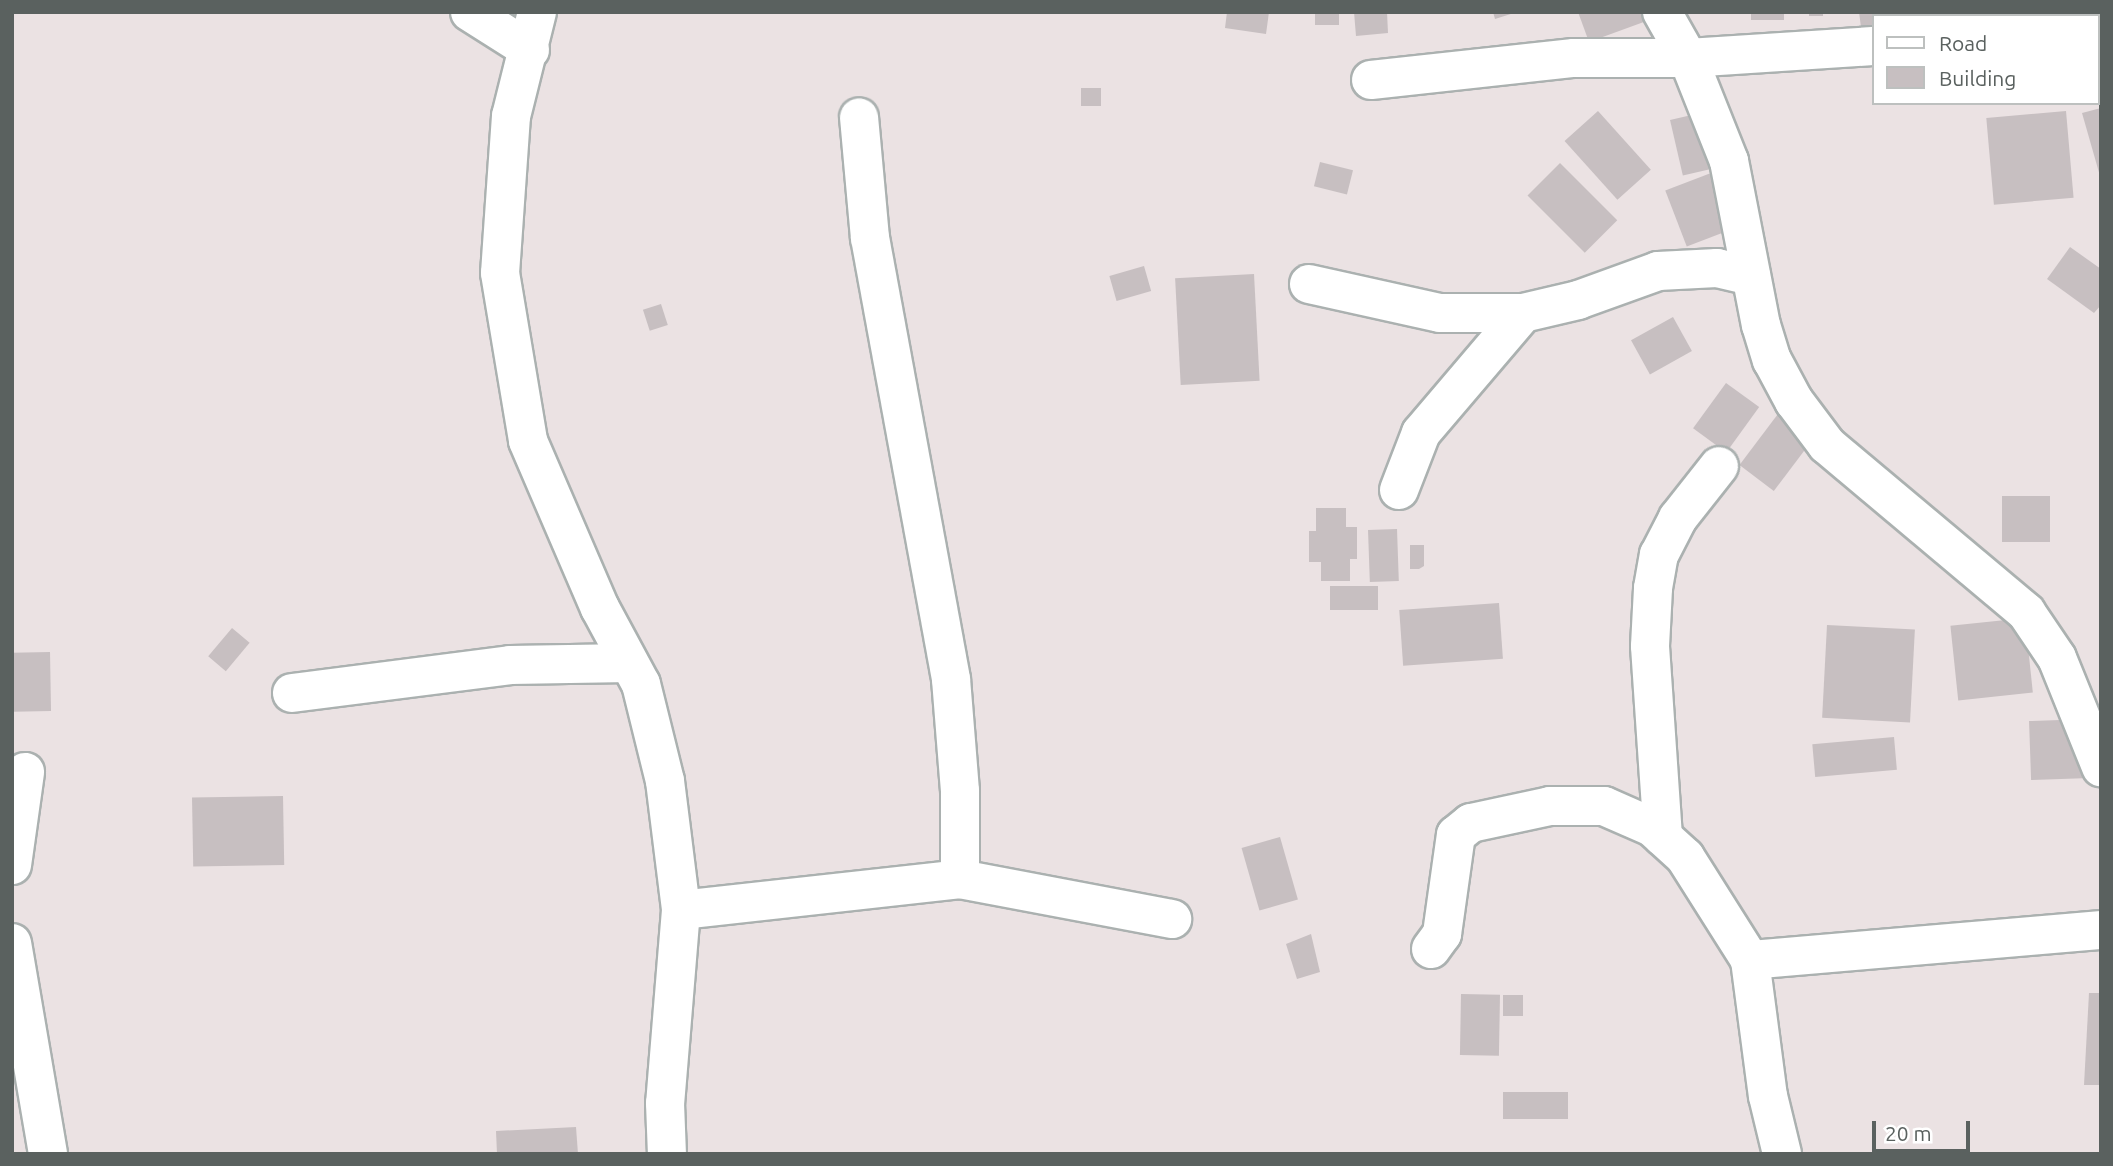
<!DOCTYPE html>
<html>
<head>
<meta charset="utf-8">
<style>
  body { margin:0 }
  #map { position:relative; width:2113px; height:1166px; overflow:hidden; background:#ebe2e3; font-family:Ubuntu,sans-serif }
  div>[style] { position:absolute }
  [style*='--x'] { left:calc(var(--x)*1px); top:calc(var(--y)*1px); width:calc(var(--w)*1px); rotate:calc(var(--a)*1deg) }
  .building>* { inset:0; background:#c7bfc1; transform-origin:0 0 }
  .roads { filter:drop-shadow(2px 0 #abb1b0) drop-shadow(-2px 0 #abb1b0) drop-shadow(0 2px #abb1b0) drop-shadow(0 -2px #abb1b0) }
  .minor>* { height:38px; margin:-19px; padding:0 19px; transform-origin:19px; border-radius:19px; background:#fff }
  span { translate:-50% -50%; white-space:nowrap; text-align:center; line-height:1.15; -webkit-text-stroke:5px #fff; paint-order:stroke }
  .frame { position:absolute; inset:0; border:14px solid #5a615f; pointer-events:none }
  .legend { position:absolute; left:1872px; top:14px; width:228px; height:91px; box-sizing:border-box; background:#fff; border:2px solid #bdc0bf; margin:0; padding:9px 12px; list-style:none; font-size:21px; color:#5a615f }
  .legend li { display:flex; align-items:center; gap:14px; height:35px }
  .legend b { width:35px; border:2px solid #bdc0bf }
  .scale { position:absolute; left:1872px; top:1121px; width:98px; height:32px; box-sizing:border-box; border:4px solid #5a615f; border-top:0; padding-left:9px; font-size:21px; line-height:24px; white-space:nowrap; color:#5a615f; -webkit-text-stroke:5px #fff; paint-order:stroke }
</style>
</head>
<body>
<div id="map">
  <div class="building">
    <i style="clip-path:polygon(1227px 12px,1269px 12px,1266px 34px,1225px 28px)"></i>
    <i style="left:1315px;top:12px;width:24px;height:13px"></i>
    <i style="clip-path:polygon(1354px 12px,1387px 12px,1388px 33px,1356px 36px)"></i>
    <i style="clip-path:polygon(1493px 12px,1514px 12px,1514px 13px,1495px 19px)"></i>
    <i style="clip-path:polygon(1578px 12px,1650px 12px,1652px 19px,1589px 42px)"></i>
    <i style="left:1751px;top:12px;width:33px;height:8px"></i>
    <i style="left:1809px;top:12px;width:14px;height:4px"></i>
    <i style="clip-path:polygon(1859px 12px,1926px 12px,1926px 16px,1873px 16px,1873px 34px,1862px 35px)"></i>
    <i style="clip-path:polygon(1999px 12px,2018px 12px,2018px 14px,2000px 16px)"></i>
    <i style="left:1081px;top:88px;width:20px;height:18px"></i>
    <i style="clip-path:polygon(2101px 108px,2101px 175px,2100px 176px,2082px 113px)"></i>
    <i style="left:1598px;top:111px;width:79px;height:45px;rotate:48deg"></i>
    <i style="left:1709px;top:111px;width:57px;height:40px;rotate:77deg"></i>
    <i style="left:2066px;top:111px;width:87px;height:80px;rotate:85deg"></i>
    <i style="left:1320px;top:162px;width:34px;height:25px;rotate:14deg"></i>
    <i style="left:1560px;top:163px;width:81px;height:46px;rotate:45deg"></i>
    <i style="left:1711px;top:173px;width:60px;height:49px;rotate:69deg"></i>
    <i style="clip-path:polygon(2070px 247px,2101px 269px,2101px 305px,2094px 313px,2047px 279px)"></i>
    <i style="left:1144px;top:266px;width:26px;height:36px;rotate:74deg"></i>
    <i style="left:1254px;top:274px;width:107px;height:79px;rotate:87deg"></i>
    <i style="left:661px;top:304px;width:22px;height:19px;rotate:72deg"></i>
    <i style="left:1673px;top:317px;width:39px;height:48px;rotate:61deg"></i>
    <i style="left:1726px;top:383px;width:41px;height:56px;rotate:36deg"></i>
    <i style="left:1781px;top:410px;width:43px;height:69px;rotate:37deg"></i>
    <i style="left:2002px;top:496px;width:48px;height:46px"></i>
    <i style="clip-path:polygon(1316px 508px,1346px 508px,1346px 527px,1357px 527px,1357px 559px,1350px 559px,1350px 581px,1321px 581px,1321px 562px,1309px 562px,1309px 531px,1316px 531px)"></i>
    <i style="left:1397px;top:529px;width:52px;height:29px;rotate:88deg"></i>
    <i style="clip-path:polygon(1410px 545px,1424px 545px,1424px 566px,1419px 569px,1410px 569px)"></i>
    <i style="left:1378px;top:586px;width:24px;height:48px;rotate:90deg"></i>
    <i style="left:1499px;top:603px;width:56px;height:100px;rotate:86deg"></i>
    <i style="left:2025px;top:618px;width:75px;height:75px;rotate:84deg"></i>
    <i style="left:1827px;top:625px;width:88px;height:93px;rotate:3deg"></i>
    <i style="left:232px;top:628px;width:23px;height:37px;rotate:40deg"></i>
    <i style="left:50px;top:652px;width:59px;height:38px;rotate:89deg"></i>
    <i style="left:2088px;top:719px;width:59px;height:59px;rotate:88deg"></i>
    <i style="left:1894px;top:737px;width:33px;height:82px;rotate:85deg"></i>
    <i style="left:283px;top:796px;width:69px;height:91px;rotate:89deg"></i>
    <i style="left:1280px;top:837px;width:65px;height:40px;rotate:74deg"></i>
    <i style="clip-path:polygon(1311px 934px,1320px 972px,1297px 979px,1286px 944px)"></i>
    <i style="clip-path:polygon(2089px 993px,2101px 993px,2101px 1085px,2084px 1085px)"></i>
    <i style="left:1461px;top:994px;width:39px;height:61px;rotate:1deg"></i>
    <i style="left:1503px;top:995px;width:20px;height:21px"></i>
    <i style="left:1568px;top:1092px;width:27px;height:65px;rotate:90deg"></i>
    <i style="clip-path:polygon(576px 1127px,578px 1154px,497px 1154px,496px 1131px)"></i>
  </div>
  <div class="roads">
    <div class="minor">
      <i style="--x:470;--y:12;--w:71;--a:32.3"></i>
      <i style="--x:537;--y:12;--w:107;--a:104"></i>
      <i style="--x:511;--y:116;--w:157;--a:94"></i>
      <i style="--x:500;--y:273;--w:170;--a:80.5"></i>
      <i style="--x:528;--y:441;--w:182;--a:66.7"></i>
      <i style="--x:600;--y:608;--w:86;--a:61.7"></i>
      <i style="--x:641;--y:684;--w:100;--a:76.1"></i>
      <i style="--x:665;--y:781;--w:130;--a:82.9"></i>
      <i style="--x:681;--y:910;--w:194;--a:94.7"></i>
      <i style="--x:665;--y:1103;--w:51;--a:87.8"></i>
      <i style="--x:1662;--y:12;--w:53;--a:60.5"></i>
      <i style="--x:1688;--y:58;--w:111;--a:68.3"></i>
      <i style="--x:1729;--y:161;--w:167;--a:79"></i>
      <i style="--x:1761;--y:325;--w:37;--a:73"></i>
      <i style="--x:1772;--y:360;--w:47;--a:61.8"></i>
      <i style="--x:1794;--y:401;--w:55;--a:53.1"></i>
      <i style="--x:1827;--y:445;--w:260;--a:40"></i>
      <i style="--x:2026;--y:612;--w:55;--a:56"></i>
      <i style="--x:2057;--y:658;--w:118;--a:68"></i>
      <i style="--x:2097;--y:47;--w:4;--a:0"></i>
      <i style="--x:1371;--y:80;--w:204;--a:-6.2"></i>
      <i style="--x:1574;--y:58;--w:114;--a:0"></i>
      <i style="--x:1688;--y:58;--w:185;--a:-3.7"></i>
      <i style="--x:1309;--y:284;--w:134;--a:12.5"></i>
      <i style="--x:1440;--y:313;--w:83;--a:0"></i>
      <i style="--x:1523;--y:313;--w:57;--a:-13.3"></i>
      <i style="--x:1578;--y:300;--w:85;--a:-19.9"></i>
      <i style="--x:1658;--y:271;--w:59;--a:-2.9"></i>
      <i style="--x:1717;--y:268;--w:35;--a:13"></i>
      <i style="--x:1399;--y:490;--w:61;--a:-68.9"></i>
      <i style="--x:1421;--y:433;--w:157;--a:-49.6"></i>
      <i style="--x:292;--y:693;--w:220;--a:-7.3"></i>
      <i style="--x:510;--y:665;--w:119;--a:-1"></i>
      <i style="--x:1663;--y:837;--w:191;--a:-93.9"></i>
      <i style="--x:1650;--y:646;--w:58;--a:-87"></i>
      <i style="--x:1653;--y:588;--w:34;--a:-80"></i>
      <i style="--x:1659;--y:555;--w:42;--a:-62.8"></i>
      <i style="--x:1678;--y:518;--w:66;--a:-51.7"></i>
      <i style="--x:12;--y:865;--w:94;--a:-82"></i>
      <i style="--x:960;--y:879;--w:216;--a:10.7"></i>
      <i style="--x:681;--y:910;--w:281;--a:-6.3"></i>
      <i style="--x:960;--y:879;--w:88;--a:-90"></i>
      <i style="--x:960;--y:791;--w:112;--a:-94.6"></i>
      <i style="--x:951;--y:679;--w:448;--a:-100.4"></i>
      <i style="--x:870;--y:238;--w:121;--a:-95.2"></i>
      <i style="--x:12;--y:943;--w:214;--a:80.3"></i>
      <i style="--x:1431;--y:949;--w:19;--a:-54"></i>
      <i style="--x:1442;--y:934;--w:100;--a:-82"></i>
      <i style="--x:1456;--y:835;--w:19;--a:-39"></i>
      <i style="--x:1471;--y:823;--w:81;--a:-12.1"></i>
      <i style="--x:1550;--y:806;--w:54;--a:0"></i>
      <i style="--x:1604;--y:806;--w:52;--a:23.6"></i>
      <i style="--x:1652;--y:827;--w:45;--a:42.3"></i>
      <i style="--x:1685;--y:857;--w:122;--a:57.7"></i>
      <i style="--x:1750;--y:960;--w:137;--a:82.5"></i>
      <i style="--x:1768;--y:1096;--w:60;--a:76.4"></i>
      <i style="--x:1750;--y:960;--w:352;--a:-4.9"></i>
    </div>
  </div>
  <div class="frame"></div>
  <ul class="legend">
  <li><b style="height:9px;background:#fff"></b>Road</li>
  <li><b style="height:19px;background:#c7bfc1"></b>Building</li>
  </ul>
  <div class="scale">20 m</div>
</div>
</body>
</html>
